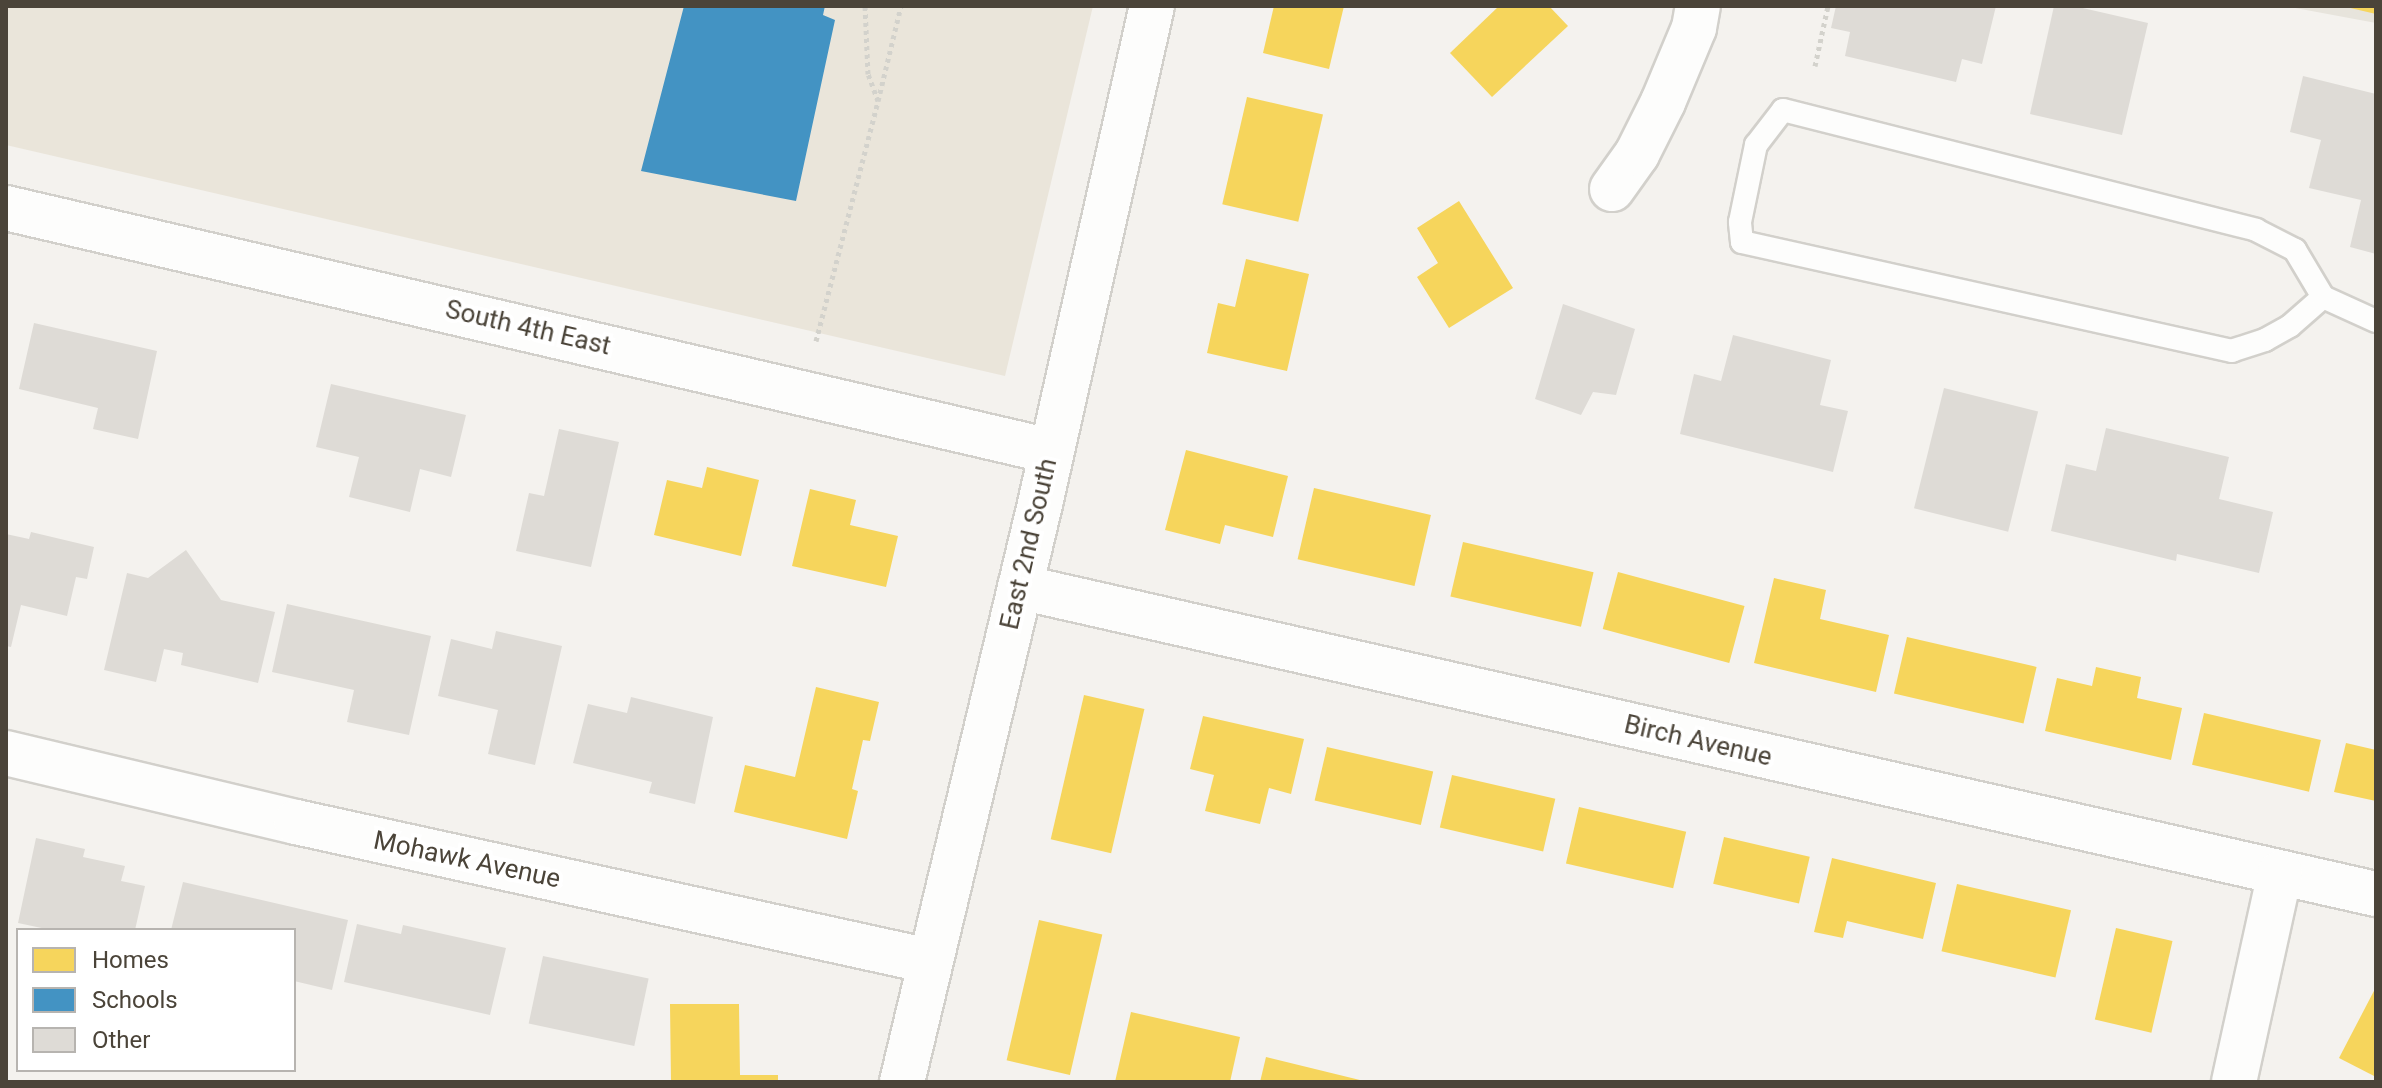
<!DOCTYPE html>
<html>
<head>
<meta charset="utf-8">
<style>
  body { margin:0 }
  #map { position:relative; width:2382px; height:1088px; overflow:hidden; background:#f4f2ee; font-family:Roboto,sans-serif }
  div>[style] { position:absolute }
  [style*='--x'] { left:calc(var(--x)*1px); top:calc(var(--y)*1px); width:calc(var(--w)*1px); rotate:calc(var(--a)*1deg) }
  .residential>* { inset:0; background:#e7e4dc }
  .education>* { inset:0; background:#eae5da }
  .homes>* { inset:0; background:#f6d55c; transform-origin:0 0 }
  .schools>* { inset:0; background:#4393c3 }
  .building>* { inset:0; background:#dedbd6; transform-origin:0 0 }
  .path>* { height:5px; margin-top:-2.5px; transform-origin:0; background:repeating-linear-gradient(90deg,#d3d2cc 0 4px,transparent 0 8px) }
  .roads { filter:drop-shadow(2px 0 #d2d0cb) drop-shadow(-2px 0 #d2d0cb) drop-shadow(0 2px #d2d0cb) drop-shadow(0 -2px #d2d0cb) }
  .service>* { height:22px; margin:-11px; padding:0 11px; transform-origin:11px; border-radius:11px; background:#fdfdfc }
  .minor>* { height:44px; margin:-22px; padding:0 22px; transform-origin:22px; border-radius:22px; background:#fdfdfc }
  span { translate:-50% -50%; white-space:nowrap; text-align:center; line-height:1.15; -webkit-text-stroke:8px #fff; paint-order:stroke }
  .street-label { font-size:26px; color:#4b4439 }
  .frame { position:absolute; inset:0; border:8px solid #4b4439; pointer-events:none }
  .legend { position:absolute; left:16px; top:928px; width:280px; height:144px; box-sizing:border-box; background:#fff; border:2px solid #b7b4b0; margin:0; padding:10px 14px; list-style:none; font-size:24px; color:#4b4439 }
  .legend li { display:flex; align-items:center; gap:16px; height:40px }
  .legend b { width:40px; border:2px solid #b7b4b0 }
</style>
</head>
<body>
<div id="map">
  <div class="residential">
    <i style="clip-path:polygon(2284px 6px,2376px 6px,2376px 23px)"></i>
  </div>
  <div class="education">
    <i style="clip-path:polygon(6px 6px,1093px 6px,1005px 376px,6px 145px)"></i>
  </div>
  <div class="homes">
    <i style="clip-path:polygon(1274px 6px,1344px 6px,1329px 69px,1263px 53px)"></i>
    <i style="clip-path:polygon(1499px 6px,1549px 6px,1568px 26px,1492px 97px,1450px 53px)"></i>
    <i style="clip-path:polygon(2346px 6px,2376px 6px,2376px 14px,2346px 7px)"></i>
    <i style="left:1247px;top:97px;width:78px;height:110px;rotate:13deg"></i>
    <i style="clip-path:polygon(1459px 201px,1513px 288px,1449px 328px,1417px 277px,1438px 263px,1417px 228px)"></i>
    <i style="clip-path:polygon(1246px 259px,1309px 274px,1287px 371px,1207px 353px,1218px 303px,1235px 307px)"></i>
    <i style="clip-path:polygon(1186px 450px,1288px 476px,1273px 537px,1225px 525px,1220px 544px,1165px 530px)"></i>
    <i style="clip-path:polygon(707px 467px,759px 480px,741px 556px,654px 535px,667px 480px,702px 488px)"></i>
    <i style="left:1314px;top:488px;width:120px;height:73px;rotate:13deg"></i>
    <i style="clip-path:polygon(810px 489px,856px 500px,850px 525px,898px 536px,886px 587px,792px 566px)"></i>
    <i style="left:1463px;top:542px;width:134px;height:56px;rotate:13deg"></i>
    <i style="left:1618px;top:572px;width:131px;height:59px;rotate:15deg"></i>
    <i style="clip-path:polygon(1774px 578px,1826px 590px,1820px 619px,1889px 635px,1876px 692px,1754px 663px)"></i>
    <i style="left:1907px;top:637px;width:133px;height:58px;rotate:13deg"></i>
    <i style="clip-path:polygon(2096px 667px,2141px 677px,2137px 698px,2182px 708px,2171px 760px,2045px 731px,2057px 678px,2092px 686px)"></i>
    <i style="clip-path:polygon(816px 687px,879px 702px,870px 741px,863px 740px,852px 789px,858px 791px,847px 839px,734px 812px,745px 765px,795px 777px)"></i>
    <i style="left:1084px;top:695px;width:62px;height:148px;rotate:13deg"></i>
    <i style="left:2204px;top:713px;width:120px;height:53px;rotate:13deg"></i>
    <i style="clip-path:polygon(1203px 716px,1304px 739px,1291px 794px,1269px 788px,1260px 824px,1205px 811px,1214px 775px,1190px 769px)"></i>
    <i style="clip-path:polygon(2346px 743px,2376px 750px,2376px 801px,2334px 792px)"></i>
    <i style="left:1327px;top:747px;width:109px;height:55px;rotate:13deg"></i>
    <i style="left:1452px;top:775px;width:106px;height:54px;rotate:13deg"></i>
    <i style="left:1579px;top:807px;width:110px;height:58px;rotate:13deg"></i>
    <i style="left:1724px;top:837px;width:88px;height:48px;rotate:13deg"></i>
    <i style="clip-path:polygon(1832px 858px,1936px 883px,1923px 939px,1847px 921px,1843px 938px,1814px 932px)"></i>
    <i style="left:1957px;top:884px;width:117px;height:69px;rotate:13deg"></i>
    <i style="left:1039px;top:920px;width:65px;height:144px;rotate:13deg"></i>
    <i style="left:2116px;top:928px;width:58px;height:94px;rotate:13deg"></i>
    <i style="clip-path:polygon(2376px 987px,2376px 1077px,2339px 1058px)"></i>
    <i style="clip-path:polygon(670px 1004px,739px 1004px,740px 1075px,778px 1075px,778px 1082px,671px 1082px)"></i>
    <i style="clip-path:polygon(1131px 1012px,1240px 1037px,1230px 1082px,1115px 1082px)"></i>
    <i style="clip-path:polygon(1266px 1057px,1364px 1081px,1364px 1082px,1260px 1082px)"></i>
  </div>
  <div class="schools">
    <i style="clip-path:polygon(684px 6px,825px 6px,823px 15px,835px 20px,796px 201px,641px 171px)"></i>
  </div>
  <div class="building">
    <i style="clip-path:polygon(1836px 6px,1996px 6px,1982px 64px,1962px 59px,1956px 82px,1845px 56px,1850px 32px,1831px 28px)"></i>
    <i style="clip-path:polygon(2054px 6px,2074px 6px,2148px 23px,2122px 135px,2030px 114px)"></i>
    <i style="clip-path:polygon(2303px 76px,2376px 94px,2376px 254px,2350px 247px,2361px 200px,2309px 188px,2321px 140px,2290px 132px)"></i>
    <i style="clip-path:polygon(1563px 304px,1635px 329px,1616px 395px,1593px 392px,1581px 415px,1535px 399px)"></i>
    <i style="clip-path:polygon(34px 323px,157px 351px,138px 439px,93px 429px,98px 408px,19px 389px)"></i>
    <i style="clip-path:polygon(1733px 335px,1831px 360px,1820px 405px,1848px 411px,1833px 472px,1680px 434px,1694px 374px,1721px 381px)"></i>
    <i style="clip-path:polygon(331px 384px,466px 415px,451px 477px,420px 469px,410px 512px,349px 497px,359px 457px,316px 447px)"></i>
    <i style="left:1944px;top:388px;width:97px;height:124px;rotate:14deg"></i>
    <i style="clip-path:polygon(2106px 428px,2229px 457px,2219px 499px,2273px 512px,2259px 573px,2177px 554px,2176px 561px,2051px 531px,2066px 464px,2096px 471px)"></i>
    <i style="clip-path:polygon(559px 429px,619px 442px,591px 567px,516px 551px,529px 493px,544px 496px)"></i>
    <i style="clip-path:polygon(31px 532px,94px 547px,87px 579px,76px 577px,67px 616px,21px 605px,11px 647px,6px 646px,6px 534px,29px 539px)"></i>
    <i style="clip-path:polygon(186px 550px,221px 600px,275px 612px,258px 683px,181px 665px,183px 653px,164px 649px,156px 682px,104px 670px,127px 573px,148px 578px)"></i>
    <i style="clip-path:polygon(287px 604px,431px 636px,409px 735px,347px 722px,354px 690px,272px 672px)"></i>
    <i style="clip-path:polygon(496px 631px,562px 646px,535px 765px,488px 754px,498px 710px,438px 696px,451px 639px,492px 649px)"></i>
    <i style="clip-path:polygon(631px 697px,713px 717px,695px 804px,649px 793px,652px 782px,573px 763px,588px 704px,627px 713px)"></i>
    <i style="clip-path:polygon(36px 838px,85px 849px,83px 857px,125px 866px,121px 881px,145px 886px,135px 930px,51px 930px,18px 923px)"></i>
    <i style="clip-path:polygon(183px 882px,348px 920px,332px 990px,294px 981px,294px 930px,171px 930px)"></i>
    <i style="clip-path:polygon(357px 924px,401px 934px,403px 925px,506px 948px,490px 1015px,344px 982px)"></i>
    <i style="left:543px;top:956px;width:108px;height:69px;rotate:12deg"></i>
  </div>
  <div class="path">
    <i style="--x:1815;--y:66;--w:61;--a:-77.8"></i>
    <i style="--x:878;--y:101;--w:98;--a:-76.4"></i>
    <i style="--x:816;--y:341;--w:248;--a:-75.5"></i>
    <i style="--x:878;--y:101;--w:29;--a:-110"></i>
    <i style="--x:868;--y:74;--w:68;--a:-92.5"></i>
  </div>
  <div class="roads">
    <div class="service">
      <i style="--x:2323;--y:297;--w:44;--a:138.7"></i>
      <i style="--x:2290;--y:326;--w:29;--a:151"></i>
      <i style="--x:2265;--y:340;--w:35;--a:162"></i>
      <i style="--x:2232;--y:351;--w:502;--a:-167.46"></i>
      <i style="--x:1742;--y:242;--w:20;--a:-96"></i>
      <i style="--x:1740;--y:222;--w:79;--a:-78.3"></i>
      <i style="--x:1756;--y:145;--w:44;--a:-52.4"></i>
      <i style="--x:1783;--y:110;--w:488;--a:14.2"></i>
      <i style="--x:2256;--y:230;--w:44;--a:27.1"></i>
      <i style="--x:2295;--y:250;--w:55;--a:59.2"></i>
      <i style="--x:2323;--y:297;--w:58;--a:24.4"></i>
    </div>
    <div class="minor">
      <i style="--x:1612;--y:189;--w:43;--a:-54.5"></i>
      <i style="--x:1637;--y:154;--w:58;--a:-63.4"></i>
      <i style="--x:1663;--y:102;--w:80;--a:-67.3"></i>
      <i style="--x:1694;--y:28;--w:22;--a:-80"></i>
      <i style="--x:6;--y:208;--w:1072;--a:13.1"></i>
      <i style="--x:1020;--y:587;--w:1390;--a:12.76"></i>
      <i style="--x:6;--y:753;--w:298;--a:13.4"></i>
      <i style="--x:296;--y:822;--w:648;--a:12.38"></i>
      <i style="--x:902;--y:1082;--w:594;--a:-76.57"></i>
      <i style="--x:1040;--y:504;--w:510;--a:-77.33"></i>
      <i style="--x:2234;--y:1082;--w:214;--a:-77.6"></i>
    </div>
  </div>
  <div class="street-label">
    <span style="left:528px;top:328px;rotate:13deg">South 4th East</span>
    <span style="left:1029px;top:544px;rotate:-77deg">East 2nd South</span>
    <span style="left:1698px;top:741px;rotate:13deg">Birch Avenue</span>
    <span style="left:467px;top:860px;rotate:12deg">Mohawk Avenue</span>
  </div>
  <div class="frame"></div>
  <ul class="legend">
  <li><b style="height:22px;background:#f6d55c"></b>Homes</li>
  <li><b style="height:22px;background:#4393c3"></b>Schools</li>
  <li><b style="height:22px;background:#dedbd6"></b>Other</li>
  </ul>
</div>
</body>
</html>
